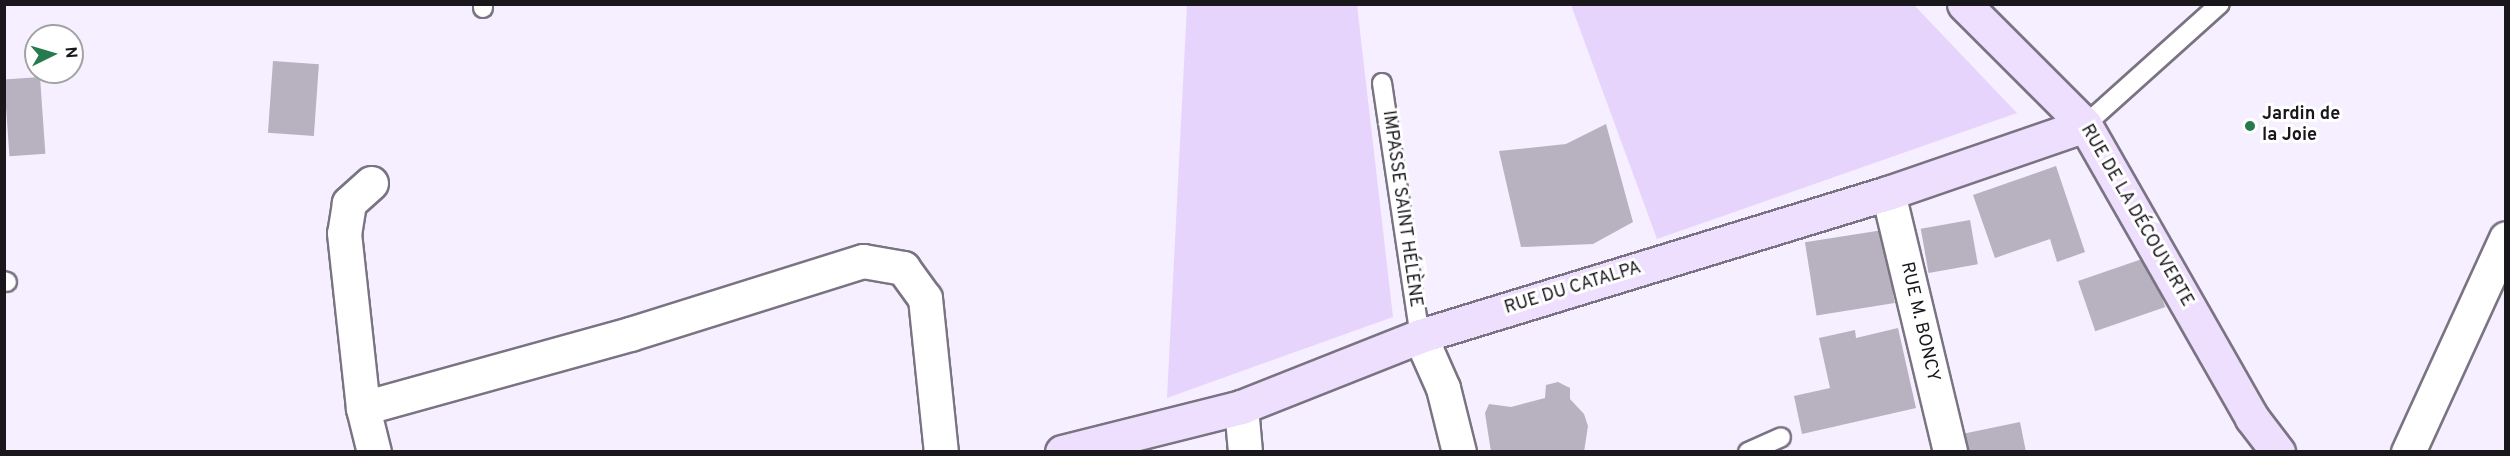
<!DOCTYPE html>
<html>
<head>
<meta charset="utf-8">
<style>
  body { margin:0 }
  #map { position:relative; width:2510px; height:456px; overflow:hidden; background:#f6efff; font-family:Overpass,sans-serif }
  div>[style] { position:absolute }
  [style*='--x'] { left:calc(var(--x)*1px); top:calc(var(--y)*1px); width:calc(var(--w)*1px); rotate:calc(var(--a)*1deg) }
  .green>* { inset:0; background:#e7d4fd }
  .building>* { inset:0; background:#b8b1c0; transform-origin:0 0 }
  .roads { filter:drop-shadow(2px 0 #7a7482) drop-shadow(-2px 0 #7a7482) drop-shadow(0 2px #7a7482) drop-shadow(0 -2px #7a7482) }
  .lane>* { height:18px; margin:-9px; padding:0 9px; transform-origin:9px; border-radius:9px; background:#fff }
  .street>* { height:33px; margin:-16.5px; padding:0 16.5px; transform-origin:16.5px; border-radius:16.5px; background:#fff }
  .secondary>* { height:33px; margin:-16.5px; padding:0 16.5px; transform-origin:16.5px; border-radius:16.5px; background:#efdfff }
  .dots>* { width:16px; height:16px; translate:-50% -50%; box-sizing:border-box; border:3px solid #fff; border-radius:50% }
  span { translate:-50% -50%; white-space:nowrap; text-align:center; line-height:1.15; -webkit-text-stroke:6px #fff; paint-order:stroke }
  .poi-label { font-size:18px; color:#19161c; font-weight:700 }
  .left { translate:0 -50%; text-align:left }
  .street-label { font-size:18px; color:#19161c }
  .frame { position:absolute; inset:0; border:6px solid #19161c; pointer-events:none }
  .north { position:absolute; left:24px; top:24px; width:60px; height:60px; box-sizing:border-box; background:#fff; border:2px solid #a3a2a4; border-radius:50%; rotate:85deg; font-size:16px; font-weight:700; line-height:24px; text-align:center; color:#19161c }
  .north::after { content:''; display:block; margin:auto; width:21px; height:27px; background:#257b4e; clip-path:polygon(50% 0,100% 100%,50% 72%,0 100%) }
</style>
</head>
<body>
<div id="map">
  <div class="green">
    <i style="clip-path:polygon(1187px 5px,1357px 5px,1393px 317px,1167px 398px)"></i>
    <i style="clip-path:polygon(1571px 5px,1914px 5px,2017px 113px,1657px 239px)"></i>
  </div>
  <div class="building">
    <i style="left:273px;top:61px;width:46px;height:72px;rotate:4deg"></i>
    <i style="left:40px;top:77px;width:77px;height:36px;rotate:86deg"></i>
    <i style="clip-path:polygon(1606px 124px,1633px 222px,1593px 244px,1521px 247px,1499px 151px,1566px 144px)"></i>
    <i style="clip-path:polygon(2056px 166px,2085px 252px,2057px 262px,2050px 239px,1995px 258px,1973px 195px)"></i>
    <i style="left:1970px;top:220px;width:45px;height:50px;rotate:80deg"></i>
    <i style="left:1883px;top:230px;width:74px;height:79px;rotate:81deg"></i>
    <i style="left:2148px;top:257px;width:53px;height:74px;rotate:71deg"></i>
    <i style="clip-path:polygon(1898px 328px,1916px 408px,1802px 434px,1794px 396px,1830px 388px,1819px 338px,1855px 330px,1856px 338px)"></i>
    <i style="clip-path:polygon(1558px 382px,1570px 388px,1570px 399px,1584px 414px,1588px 426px,1584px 452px,1491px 452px,1485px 413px,1489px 404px,1511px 407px,1545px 398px,1546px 385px)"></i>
    <i style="clip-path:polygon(2020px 422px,2026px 452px,1966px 452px,1962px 434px)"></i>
  </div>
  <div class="roads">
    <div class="lane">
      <i style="--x:483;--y:8;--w:4;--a:-90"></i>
      <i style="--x:1382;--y:83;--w:256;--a:81.5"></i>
      <i style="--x:2085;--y:125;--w:181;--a:-41.9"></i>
      <i style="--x:4;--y:281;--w:3;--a:18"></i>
      <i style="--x:1748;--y:452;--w:36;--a:-24"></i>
    </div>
    <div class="street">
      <i style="--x:371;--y:183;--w:30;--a:138"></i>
      <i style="--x:349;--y:203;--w:30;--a:99"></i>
      <i style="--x:344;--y:233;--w:176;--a:83.8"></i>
      <i style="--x:363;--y:408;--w:45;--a:76"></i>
      <i style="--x:1888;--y:193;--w:266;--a:76.5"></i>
      <i style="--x:1420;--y:336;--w:57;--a:66.1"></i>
      <i style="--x:1443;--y:388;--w:66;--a:76"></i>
      <i style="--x:1241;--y:407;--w:45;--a:84.9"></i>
      <i style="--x:363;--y:408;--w:277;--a:-15.5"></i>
      <i style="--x:630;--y:334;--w:244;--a:-17.4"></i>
      <i style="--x:863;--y:261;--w:41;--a:9.9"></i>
      <i style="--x:903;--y:268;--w:37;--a:54"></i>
      <i style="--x:925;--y:298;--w:155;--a:84.1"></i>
      <i style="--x:2408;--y:452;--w:235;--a:-65.4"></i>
    </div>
    <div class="secondary">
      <i style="--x:1964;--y:4;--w:171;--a:45"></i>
      <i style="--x:2085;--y:125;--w:337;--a:60.3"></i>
      <i style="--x:2252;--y:418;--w:43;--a:52.6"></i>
      <i style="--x:1062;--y:452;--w:185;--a:-14.1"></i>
      <i style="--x:1241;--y:407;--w:193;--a:-21.6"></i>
      <i style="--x:1420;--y:336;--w:489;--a:-17"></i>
      <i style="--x:1888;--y:193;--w:208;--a:-19"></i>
    </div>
  </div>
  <div class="dots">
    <i style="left:2250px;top:126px;background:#257b4e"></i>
  </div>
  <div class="poi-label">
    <span class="left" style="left:2262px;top:126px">Jardin de<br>la Joie</span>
  </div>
  <div class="street-label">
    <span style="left:1401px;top:209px;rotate:82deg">IMPASSE SAINT HÉLÈNE</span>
    <span style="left:2136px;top:216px;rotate:60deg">RUE DE LA DÉCOUVERTE</span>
    <span style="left:1573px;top:289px;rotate:-17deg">RUE DU CATALPA</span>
    <span style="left:1919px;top:322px;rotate:77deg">RUE M. BONCY</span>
  </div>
  <div class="frame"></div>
  <div class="north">N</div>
</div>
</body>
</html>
